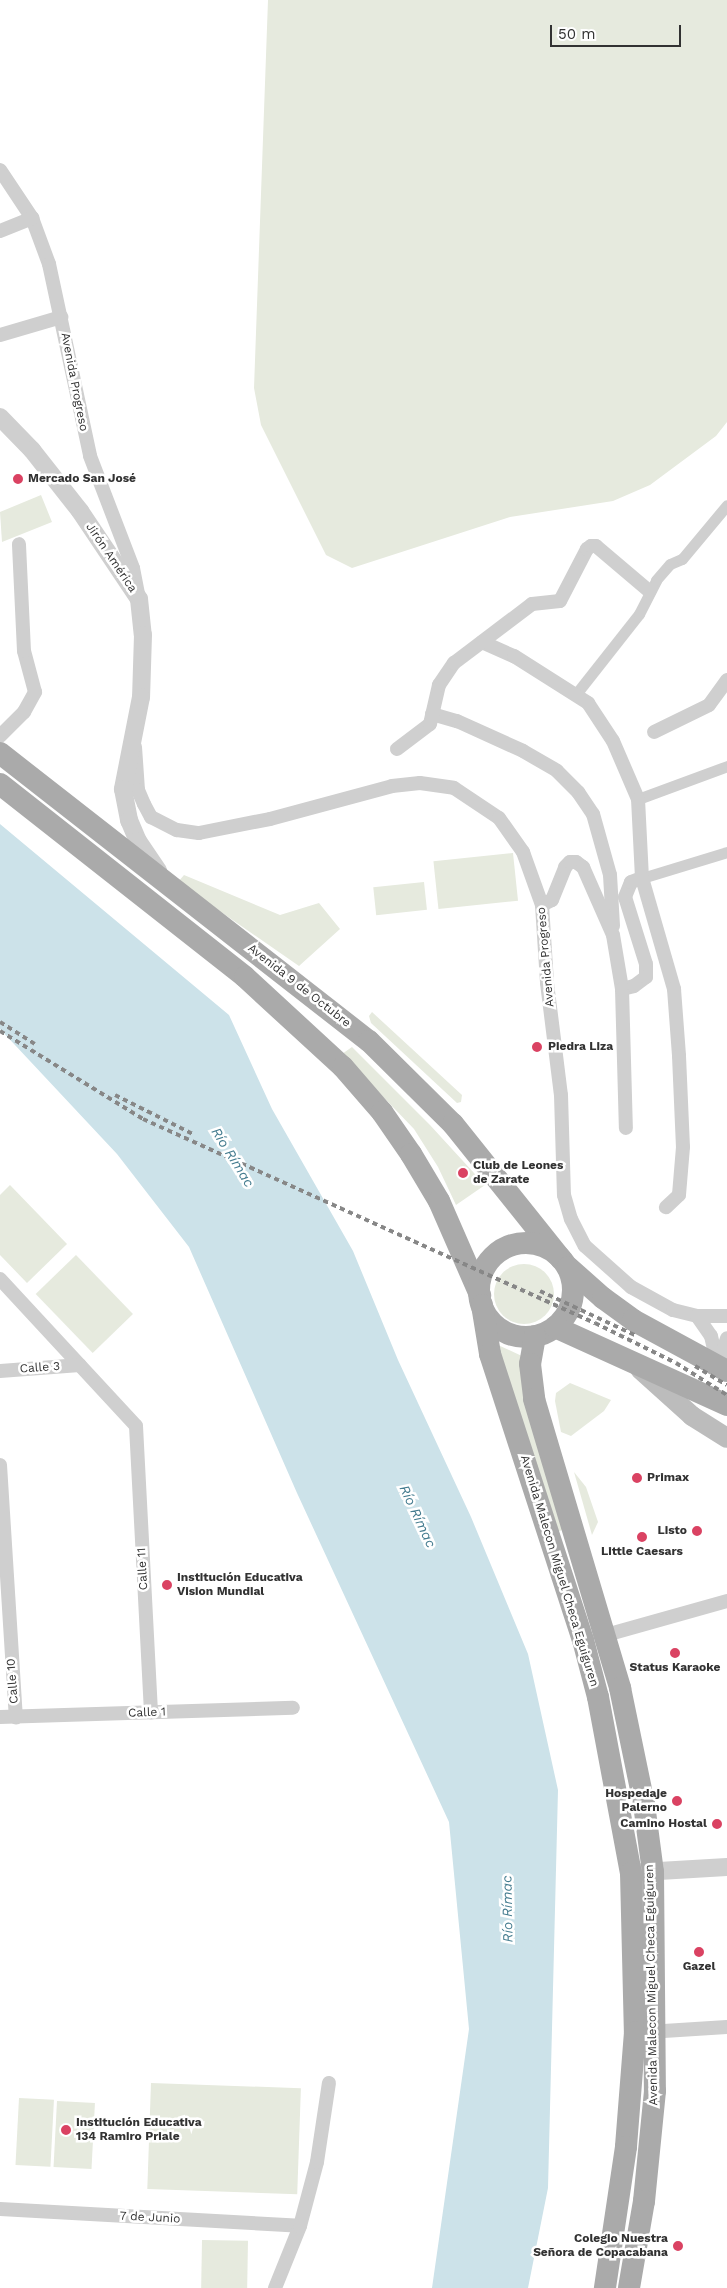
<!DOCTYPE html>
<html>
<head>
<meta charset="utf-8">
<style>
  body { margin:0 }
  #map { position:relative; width:727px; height:2288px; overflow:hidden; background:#fff; font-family:"Work Sans",sans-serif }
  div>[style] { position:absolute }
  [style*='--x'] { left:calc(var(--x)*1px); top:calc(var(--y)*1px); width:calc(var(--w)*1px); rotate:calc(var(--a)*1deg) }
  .green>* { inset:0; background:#e6eade; transform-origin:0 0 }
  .round { border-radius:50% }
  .water>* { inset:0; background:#cce2e9 }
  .pedestrian>* { height:11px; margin:-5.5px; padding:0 5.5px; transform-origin:5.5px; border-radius:5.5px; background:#cfcfcf }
  .minor>* { height:14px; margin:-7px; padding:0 7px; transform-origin:7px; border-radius:7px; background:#cfcfcf }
  .tertiary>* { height:18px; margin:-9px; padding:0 9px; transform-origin:9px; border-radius:9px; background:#cfcfcf }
  .secondary>* { height:20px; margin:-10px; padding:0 10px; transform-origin:10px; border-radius:10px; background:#bcbcbc }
  .primary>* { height:22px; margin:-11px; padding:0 11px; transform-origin:11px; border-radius:11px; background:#aaa }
  .primary>.ring { margin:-11px; padding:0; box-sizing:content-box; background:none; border:22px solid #aaa; border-radius:50% }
  .rail>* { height:4px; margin-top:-2px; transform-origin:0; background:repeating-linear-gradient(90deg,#878787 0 5px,transparent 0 9px) }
  .dots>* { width:14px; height:14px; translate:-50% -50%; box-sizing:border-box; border:2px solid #fff; border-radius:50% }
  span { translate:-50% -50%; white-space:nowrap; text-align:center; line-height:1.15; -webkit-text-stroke:5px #fff; paint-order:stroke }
  .street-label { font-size:12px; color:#323232 }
  .poi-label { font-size:12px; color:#323232; font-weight:700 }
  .left { translate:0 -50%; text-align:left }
  .right { translate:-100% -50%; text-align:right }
  .water-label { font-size:14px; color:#447c8f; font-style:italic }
  .scale { position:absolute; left:550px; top:25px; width:131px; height:22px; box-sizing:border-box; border:2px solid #323232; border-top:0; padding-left:6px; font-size:15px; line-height:18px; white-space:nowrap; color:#323232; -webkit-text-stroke:4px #fff; paint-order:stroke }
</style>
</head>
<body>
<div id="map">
  <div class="green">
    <i style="clip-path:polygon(268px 0,727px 0,727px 422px,716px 436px,650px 485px,613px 501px,510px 517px,352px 568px,326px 555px,261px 425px,254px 388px)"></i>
    <i style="clip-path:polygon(41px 495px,52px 522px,2px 542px,0 512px)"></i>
    <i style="left:513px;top:853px;width:48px;height:80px;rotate:84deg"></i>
    <i style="clip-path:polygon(184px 875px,280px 915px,319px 903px,340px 929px,299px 966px,178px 882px)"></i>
    <i style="left:424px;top:882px;width:28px;height:51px;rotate:84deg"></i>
    <i style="clip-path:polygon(372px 1012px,462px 1095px,461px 1102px,457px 1103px,371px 1023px,369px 1016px)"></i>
    <i style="clip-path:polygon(352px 1047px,430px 1125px,485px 1185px,456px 1205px,438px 1167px,414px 1129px,342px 1054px)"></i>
    <i style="clip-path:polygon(10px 1185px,67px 1244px,27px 1283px,0 1255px,0 1195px)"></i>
    <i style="left:76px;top:1255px;width:82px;height:56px;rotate:46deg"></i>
    <i class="round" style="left:494px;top:1264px;width:60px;height:60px"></i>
    <i style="clip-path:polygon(498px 1345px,524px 1357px,565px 1529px,557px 1532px)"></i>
    <i style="clip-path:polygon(570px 1383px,611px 1400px,604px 1411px,571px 1436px,561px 1432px,555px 1401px,556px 1393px)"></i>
    <i style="clip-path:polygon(574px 1472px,586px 1487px,598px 1522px,592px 1535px)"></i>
    <i style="left:151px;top:2083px;width:150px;height:106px;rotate:2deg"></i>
    <i style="left:19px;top:2098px;width:35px;height:67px;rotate:3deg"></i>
    <i style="left:57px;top:2101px;width:38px;height:66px;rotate:3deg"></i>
    <i style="left:202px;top:2240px;width:46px;height:48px;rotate:1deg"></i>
  </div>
  <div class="water">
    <i style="clip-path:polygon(0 824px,229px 1015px,272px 1109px,353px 1251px,398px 1360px,471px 1517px,528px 1654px,558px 1790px,548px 2188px,528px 2288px,432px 2288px,469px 2029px,449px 1822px,297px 1493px,189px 1247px,117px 1154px,0 1029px)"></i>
  </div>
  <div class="pedestrian">
    <i style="--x:576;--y:694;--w:102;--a:-51.8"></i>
    <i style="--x:639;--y:614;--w:38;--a:-63"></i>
    <i style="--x:656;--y:580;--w:21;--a:-49"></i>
    <i style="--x:670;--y:564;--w:13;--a:-23"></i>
    <i style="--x:682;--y:559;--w:70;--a:-50.2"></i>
    <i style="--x:638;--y:799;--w:95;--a:-20.3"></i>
    <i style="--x:642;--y:878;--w:89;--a:-17"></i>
  </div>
  <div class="minor">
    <i style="--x:0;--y:170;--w:58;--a:56.3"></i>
    <i style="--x:32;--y:218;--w:49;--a:69.7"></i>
    <i style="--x:49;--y:264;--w:196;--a:77.9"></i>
    <i style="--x:90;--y:456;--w:120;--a:69"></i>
    <i style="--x:133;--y:568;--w:26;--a:79"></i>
    <i style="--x:0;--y:231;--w:35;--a:-22"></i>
    <i style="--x:0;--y:335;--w:64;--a:-16.4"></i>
    <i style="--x:482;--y:642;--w:35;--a:24"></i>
    <i style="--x:514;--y:656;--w:88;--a:32.4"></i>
    <i style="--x:588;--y:703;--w:45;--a:56.7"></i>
    <i style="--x:613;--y:741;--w:63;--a:66.7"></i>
    <i style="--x:638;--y:799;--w:79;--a:87.1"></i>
    <i style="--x:642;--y:878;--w:116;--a:73.9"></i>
    <i style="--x:674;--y:989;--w:67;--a:85.7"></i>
    <i style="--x:679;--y:1056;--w:91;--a:87.5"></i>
    <i style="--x:683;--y:1147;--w:48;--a:94.8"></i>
    <i style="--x:679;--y:1195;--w:18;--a:137"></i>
    <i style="--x:432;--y:714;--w:26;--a:16"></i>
    <i style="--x:457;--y:721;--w:72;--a:24.4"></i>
    <i style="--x:523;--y:751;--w:39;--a:30"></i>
    <i style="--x:557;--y:771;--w:30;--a:45"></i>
    <i style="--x:578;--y:792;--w:27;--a:56"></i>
    <i style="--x:593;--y:814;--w:63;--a:74.4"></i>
    <i style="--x:610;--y:875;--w:51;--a:86.6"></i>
    <i style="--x:654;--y:732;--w:61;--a:-26.1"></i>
    <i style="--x:709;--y:705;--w:31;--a:-54"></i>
    <i style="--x:0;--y:736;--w:34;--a:-45"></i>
    <i style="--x:24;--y:712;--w:23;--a:-61"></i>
    <i style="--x:35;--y:692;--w:42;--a:-105"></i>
    <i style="--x:24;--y:651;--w:107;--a:-92.7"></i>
    <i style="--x:135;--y:747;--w:43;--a:86"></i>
    <i style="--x:138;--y:790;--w:15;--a:67"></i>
    <i style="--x:144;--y:804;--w:15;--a:62"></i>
    <i style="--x:151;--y:817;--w:29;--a:27"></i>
    <i style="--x:177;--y:830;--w:22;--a:8"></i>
    <i style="--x:199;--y:833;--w:72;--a:-11.2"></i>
    <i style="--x:270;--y:819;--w:126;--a:-15.1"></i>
    <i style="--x:392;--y:786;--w:28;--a:-6"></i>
    <i style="--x:420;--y:783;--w:34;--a:8"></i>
    <i style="--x:454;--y:788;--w:54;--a:33.7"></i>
    <i style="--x:499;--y:818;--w:42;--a:54.8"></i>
    <i style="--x:523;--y:852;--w:56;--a:70.3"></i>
    <i style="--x:542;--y:905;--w:78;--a:86.3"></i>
    <i style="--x:547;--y:983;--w:113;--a:82.9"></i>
    <i style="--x:561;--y:1095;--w:100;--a:88.3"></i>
    <i style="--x:564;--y:1195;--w:25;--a:74"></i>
    <i style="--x:571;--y:1219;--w:30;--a:63"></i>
    <i style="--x:585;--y:1246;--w:62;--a:41.7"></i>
    <i style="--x:631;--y:1287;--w:48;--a:28.7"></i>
    <i style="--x:673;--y:1310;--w:25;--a:14"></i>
    <i style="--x:697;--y:1316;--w:30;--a:0"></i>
    <i style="--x:397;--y:749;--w:41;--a:-37.1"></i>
    <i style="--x:430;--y:724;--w:40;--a:-77"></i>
    <i style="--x:439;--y:685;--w:27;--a:-56"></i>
    <i style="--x:454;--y:663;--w:98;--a:-37.1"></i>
    <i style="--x:532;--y:604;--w:28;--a:-6"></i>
    <i style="--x:560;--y:601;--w:59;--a:-62.6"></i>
    <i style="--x:587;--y:549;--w:5;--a:-37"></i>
    <i style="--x:591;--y:546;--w:5;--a:0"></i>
    <i style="--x:596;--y:546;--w:70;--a:40.3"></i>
    <i style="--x:542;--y:905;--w:11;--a:-27"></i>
    <i style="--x:552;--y:900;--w:35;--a:-68"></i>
    <i style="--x:565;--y:867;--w:7;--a:-45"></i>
    <i style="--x:570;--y:862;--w:6;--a:0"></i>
    <i style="--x:576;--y:862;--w:9;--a:36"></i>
    <i style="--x:583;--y:867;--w:74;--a:66.2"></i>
    <i style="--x:613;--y:935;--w:55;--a:80.5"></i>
    <i style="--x:622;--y:989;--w:139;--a:88.4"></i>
    <i style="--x:622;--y:989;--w:12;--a:-14"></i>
    <i style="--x:634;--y:986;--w:15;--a:-37"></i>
    <i style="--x:646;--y:977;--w:13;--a:-90"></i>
    <i style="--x:646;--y:964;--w:70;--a:-107.4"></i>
    <i style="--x:625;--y:897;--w:16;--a:-68"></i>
    <i style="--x:631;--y:882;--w:12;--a:-20"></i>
    <i style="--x:0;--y:1279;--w:200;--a:47.2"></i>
    <i style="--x:136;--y:1426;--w:287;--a:87"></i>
    <i style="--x:697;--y:1316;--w:24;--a:55"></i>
    <i style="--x:711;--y:1336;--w:31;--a:77"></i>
    <i style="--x:719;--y:1363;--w:26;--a:-72"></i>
    <i style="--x:0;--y:1371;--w:80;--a:-4.3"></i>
    <i style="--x:0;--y:1465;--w:253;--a:86.4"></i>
    <i style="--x:606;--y:1635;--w:126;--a:-15.7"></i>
    <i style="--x:0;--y:1717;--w:293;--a:-1.8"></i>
    <i style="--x:648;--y:2032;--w:79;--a:-3.6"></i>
    <i style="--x:0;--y:2209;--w:300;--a:3.2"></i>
    <i style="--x:275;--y:2288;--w:67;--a:-68"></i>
    <i style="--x:300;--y:2226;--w:66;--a:-75.1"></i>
    <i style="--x:317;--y:2162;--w:80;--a:-81.4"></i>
  </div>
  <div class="tertiary">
    <i style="--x:0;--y:417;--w:46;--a:45.9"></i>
    <i style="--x:32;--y:450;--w:78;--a:51.8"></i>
    <i style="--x:80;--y:511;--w:106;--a:56.2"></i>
    <i style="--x:139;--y:599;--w:36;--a:84"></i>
    <i style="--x:143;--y:635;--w:62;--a:91.8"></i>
    <i style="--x:141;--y:697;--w:94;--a:101.1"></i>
    <i style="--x:123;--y:789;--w:32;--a:79"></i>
    <i style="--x:129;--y:820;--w:23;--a:67"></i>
    <i style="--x:138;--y:841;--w:36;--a:56"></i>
    <i style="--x:642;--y:1872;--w:85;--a:-3.4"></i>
  </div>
  <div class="secondary">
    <i style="--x:640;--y:1369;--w:70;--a:42.1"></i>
    <i style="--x:692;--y:1416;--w:41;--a:32.2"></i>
  </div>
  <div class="primary">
    <i style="--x:0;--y:753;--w:468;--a:38"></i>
    <i style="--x:369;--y:1041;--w:118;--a:44.7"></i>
    <i style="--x:453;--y:1124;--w:173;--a:51.3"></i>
    <i style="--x:0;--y:784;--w:312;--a:38.2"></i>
    <i style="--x:245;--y:977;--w:133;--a:42.6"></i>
    <i style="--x:343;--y:1067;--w:60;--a:49.1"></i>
    <i style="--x:382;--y:1112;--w:51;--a:55.4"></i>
    <i style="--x:411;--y:1154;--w:55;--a:59.2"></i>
    <i style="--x:439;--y:1201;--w:103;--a:66.4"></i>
    <i class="ring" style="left:479px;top:1243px;width:72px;height:72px"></i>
    <i style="--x:568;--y:1267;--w:47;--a:41.5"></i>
    <i style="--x:603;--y:1298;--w:37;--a:36"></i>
    <i style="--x:633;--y:1320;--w:107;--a:28.5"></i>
    <i style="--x:482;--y:1305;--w:50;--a:80.7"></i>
    <i style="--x:490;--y:1354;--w:301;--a:72"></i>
    <i style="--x:583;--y:1640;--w:59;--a:75.3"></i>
    <i style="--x:598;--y:1697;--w:179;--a:79.4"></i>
    <i style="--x:631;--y:1873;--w:159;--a:88.6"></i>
    <i style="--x:635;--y:2032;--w:115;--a:94.5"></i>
    <i style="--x:626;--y:2147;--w:143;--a:98.5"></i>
    <i style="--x:555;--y:1327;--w:189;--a:24.4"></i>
    <i style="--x:535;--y:1336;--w:28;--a:100"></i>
    <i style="--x:530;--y:1364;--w:35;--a:83"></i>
    <i style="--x:534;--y:1399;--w:302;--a:73.4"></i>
    <i style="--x:620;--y:1688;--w:118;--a:78.3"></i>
    <i style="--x:644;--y:1804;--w:69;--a:82.5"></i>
    <i style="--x:653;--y:1872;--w:219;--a:89.5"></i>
    <i style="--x:655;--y:2091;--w:111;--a:95.7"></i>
    <i style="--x:644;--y:2201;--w:88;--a:99.8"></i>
  </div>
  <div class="rail">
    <i style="--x:0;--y:1022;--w:41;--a:32.2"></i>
    <i style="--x:0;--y:1031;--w:168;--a:31.6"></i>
    <i style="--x:143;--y:1119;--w:496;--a:24.3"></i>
    <i style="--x:595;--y:1323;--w:90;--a:26.3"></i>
    <i style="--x:676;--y:1363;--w:60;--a:32.1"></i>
    <i style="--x:115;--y:1095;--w:87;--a:26.6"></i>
    <i style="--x:540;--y:1291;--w:105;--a:24.9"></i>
    <i style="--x:695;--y:1366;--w:37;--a:31"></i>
  </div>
  <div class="dots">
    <i style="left:18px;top:479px;background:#da4262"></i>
    <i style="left:537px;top:1047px;background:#da4262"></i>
    <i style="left:463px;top:1173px;background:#da4262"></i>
    <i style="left:637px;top:1478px;background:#da4262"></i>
    <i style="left:697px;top:1531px;background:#da4262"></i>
    <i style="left:642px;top:1537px;background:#da4262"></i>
    <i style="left:167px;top:1585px;background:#da4262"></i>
    <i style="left:675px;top:1653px;background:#da4262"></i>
    <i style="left:677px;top:1801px;background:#da4262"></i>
    <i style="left:717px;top:1824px;background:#da4262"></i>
    <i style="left:699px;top:1952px;background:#da4262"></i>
    <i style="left:66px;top:2130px;background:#da4262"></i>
    <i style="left:678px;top:2246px;background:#da4262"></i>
  </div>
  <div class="street-label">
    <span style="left:74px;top:382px;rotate:79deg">Avenida Progreso</span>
    <span style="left:111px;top:558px;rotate:56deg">Jirón América</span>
    <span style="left:546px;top:957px;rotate:-95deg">Avenida Progreso</span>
    <span style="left:299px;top:986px;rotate:38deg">Avenida 9 de Octubre</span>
    <span style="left:40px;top:1368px;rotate:-4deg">Calle 3</span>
    <span style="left:143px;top:1569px;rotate:-93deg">Calle 11</span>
    <span style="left:559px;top:1571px;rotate:73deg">Avenida Malecon Miguel Checa Eguiguren</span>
    <span style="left:13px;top:1681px;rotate:-94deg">Calle 10</span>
    <span style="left:147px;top:1713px;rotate:-2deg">Calle 1</span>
    <span style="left:652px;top:1985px;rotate:-91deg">Avenida Malecon Miguel Checa Eguiguren</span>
    <span style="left:150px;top:2218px;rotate:3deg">7 de Junio</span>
  </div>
  <div class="poi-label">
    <span class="left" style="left:28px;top:479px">Mercado San José</span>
    <span class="left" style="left:548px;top:1047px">Piedra Liza</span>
    <span class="left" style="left:473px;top:1173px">Club de Leones<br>de Zarate</span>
    <span class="left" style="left:647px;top:1478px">Primax</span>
    <span class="right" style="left:687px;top:1531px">Listo</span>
    <span style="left:642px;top:1552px">Little Caesars</span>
    <span class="left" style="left:177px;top:1585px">Institución Educativa<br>Vision Mundial</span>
    <span style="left:675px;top:1668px">Status Karaoke</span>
    <span class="right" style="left:667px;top:1801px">Hospedaje<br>Palerno</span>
    <span class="right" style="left:707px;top:1824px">Camino Hostal</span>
    <span style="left:699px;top:1967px">Gazel</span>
    <span class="left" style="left:76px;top:2130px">Institución Educativa<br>134 Ramiro Priale</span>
    <span class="right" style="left:668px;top:2246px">Colegio Nuestra<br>Señora de Copacabana</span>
  </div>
  <div class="water-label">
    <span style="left:233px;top:1157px;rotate:58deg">Río Rímac</span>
    <span style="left:418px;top:1516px;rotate:65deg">Río Rímac</span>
    <span style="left:507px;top:1909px;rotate:-91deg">Río Rímac</span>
  </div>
  <div class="scale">50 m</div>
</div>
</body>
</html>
